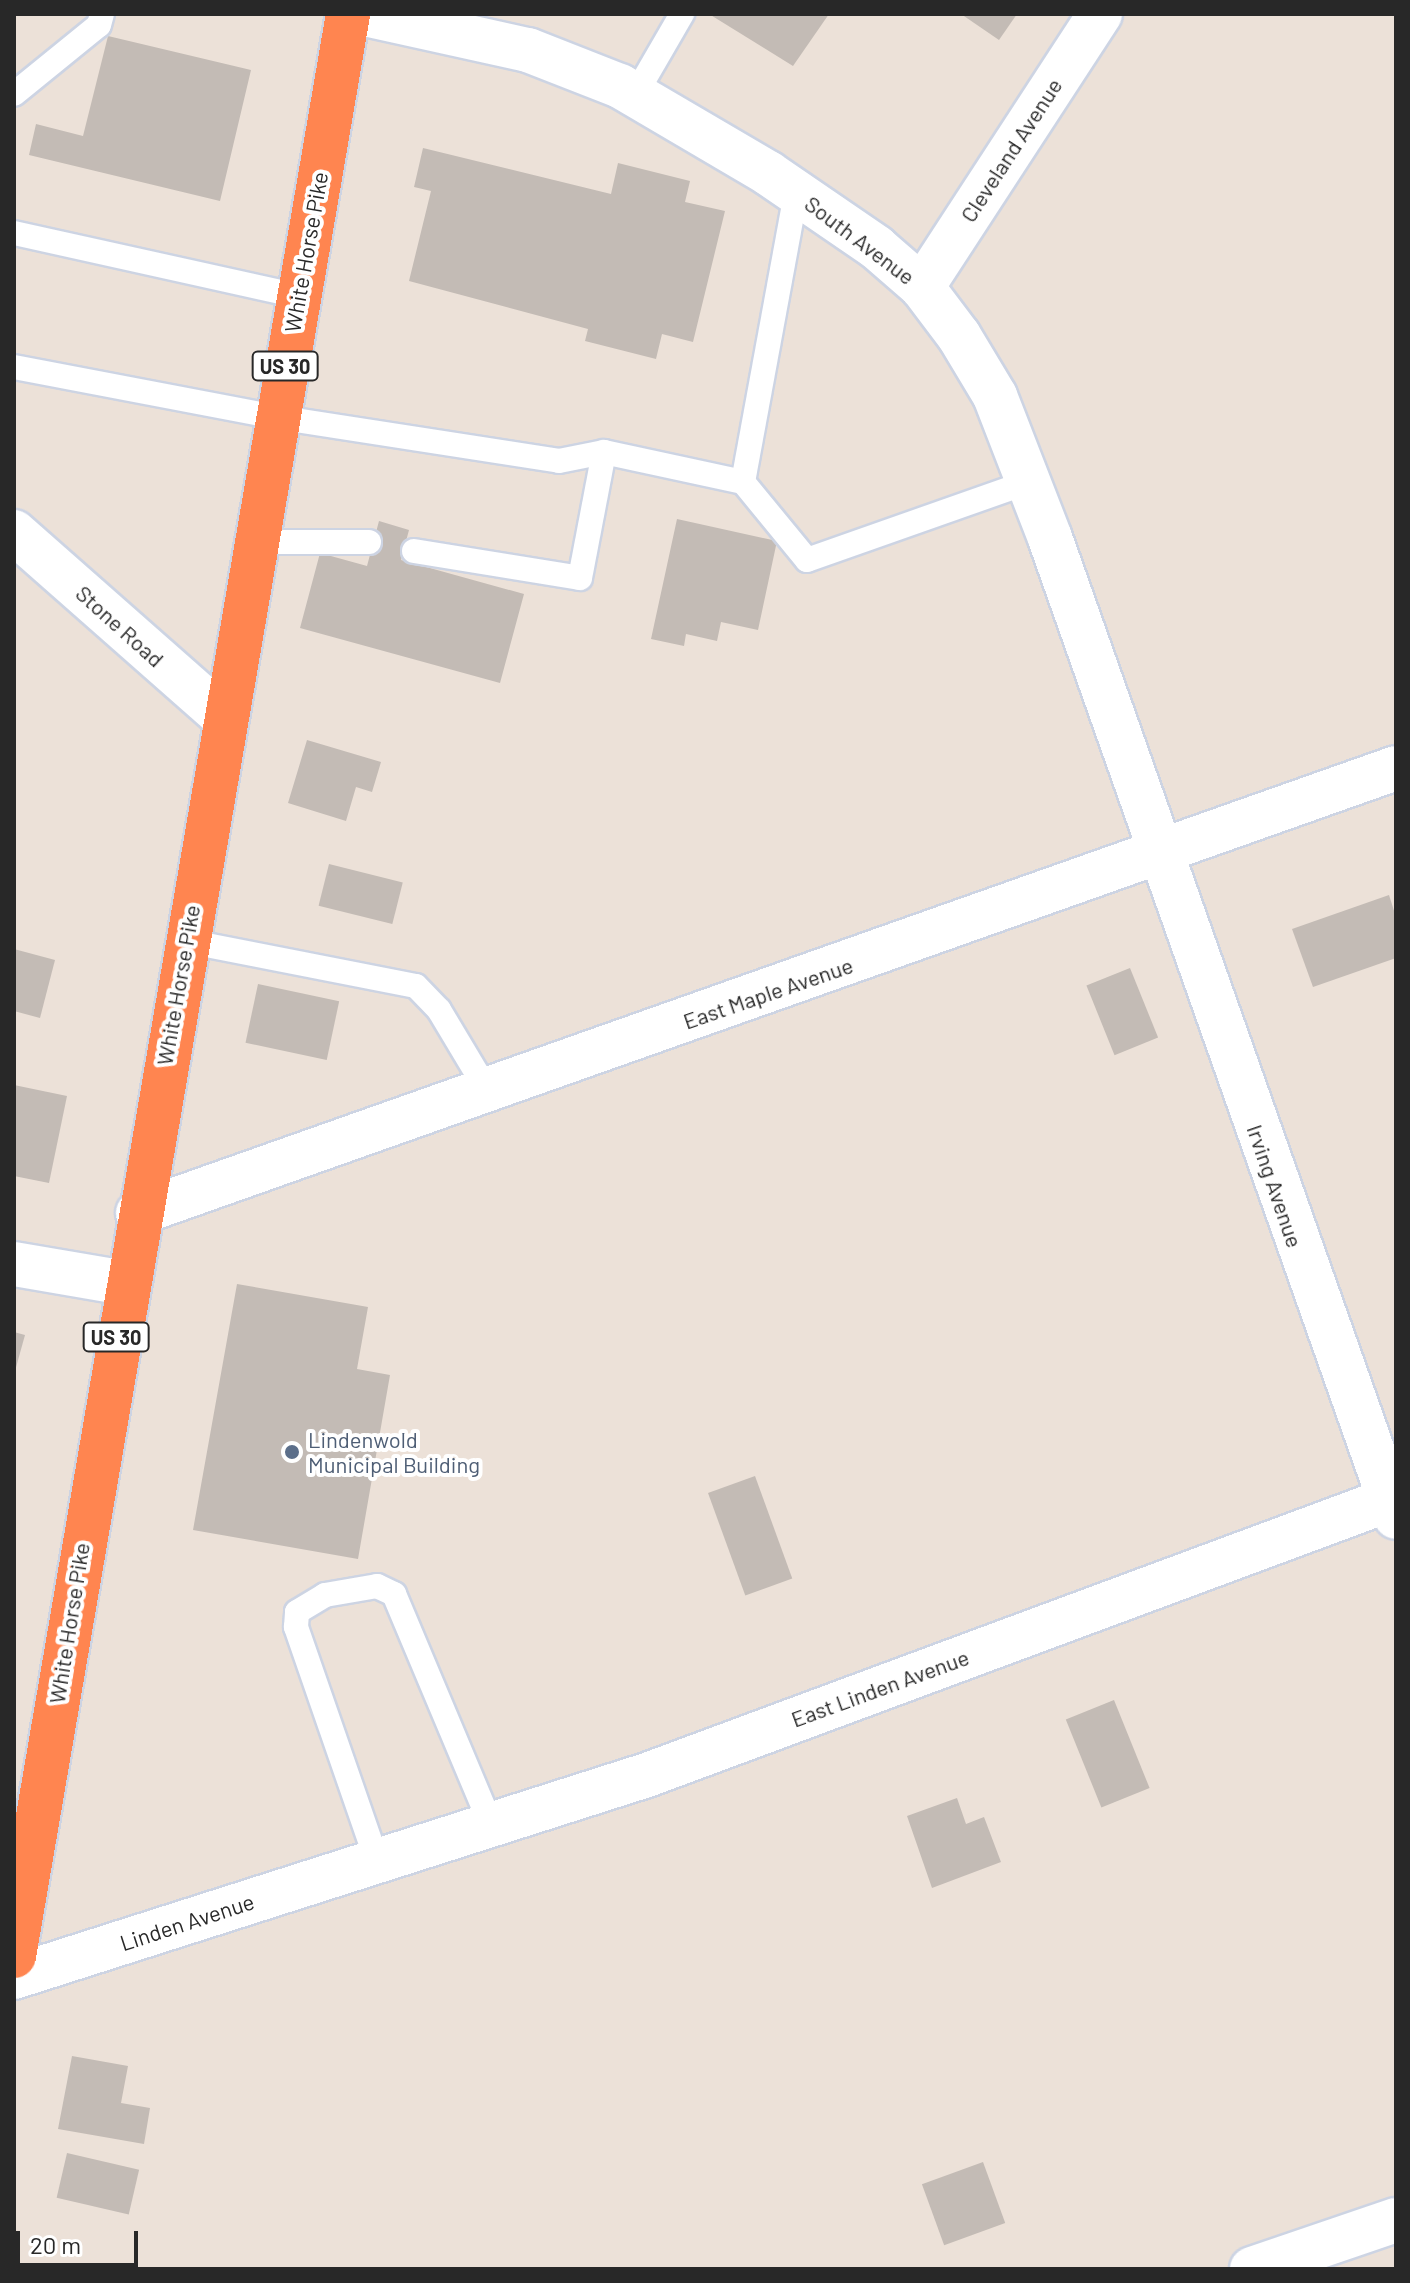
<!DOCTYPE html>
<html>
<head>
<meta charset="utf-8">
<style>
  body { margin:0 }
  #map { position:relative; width:1410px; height:2283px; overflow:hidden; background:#ece1d8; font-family:Barlow,sans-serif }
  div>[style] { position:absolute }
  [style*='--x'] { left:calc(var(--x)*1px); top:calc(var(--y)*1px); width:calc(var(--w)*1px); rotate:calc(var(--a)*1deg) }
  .building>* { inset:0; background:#c3bbb5; transform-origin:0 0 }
  .roads { filter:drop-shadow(2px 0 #cdd4e3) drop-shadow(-2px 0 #cdd4e3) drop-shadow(0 2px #cdd4e3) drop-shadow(0 -2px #cdd4e3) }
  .lane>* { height:24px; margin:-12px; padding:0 12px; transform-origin:12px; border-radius:12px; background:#fff }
  .street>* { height:44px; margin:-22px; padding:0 22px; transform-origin:22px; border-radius:22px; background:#fff }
  .secondary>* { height:44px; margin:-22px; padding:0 22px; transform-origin:22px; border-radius:22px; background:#fff }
  .highway>* { height:44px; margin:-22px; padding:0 22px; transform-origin:22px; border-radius:22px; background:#ff8550 }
  .dots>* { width:22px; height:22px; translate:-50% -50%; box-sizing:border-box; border:4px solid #fff; border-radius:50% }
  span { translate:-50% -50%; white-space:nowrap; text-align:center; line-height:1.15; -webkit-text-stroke:8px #fff; paint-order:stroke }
  .shield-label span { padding:2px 6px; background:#fff; border:2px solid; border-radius:6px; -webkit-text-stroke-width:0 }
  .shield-label { font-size:20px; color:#282828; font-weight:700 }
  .street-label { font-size:22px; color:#282828 }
  .service-label { font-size:22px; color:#4e5e75 }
  .left { translate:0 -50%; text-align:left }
  .frame { position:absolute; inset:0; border:16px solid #282828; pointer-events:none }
  .scale { position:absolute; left:16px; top:2231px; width:122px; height:36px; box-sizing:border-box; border:4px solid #282828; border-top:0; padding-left:10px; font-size:24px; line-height:28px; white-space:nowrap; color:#282828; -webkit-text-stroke:6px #fff; paint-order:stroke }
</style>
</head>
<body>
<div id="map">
  <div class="building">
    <i style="clip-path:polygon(709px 14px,829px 14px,793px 66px)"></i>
    <i style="clip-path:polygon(961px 14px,1017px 14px,999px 40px)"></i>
    <i style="clip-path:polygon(108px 36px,251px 70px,220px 201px,29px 155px,36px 124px,83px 136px)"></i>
    <i style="clip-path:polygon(423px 148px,611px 194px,618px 163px,690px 181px,685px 202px,725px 211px,693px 342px,662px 334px,656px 359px,585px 341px,588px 329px,409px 281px,431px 191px,414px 187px)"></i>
    <i style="clip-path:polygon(677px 519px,777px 541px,758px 630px,721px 622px,717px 641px,686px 634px,684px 646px,651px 639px)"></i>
    <i style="clip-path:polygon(379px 521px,409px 530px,401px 560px,524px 594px,500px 683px,300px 628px,320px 553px,367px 566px)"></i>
    <i style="clip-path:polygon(307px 740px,381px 762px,372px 792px,356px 787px,346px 821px,288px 803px)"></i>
    <i style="left:329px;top:864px;width:76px;height:43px;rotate:14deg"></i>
    <i style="clip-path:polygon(1389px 895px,1396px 917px,1396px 958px,1313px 987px,1292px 929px)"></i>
    <i style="clip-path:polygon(14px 949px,55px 960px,40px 1018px,14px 1011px)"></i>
    <i style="left:1130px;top:968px;width:75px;height:47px;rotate:68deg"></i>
    <i style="left:258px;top:984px;width:83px;height:60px;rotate:12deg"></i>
    <i style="clip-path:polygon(14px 1085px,67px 1096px,49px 1183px,14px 1176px)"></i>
    <i style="clip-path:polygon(237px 1284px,368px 1307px,357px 1369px,390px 1375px,358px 1559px,193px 1530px)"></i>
    <i style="clip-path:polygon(14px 1332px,25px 1335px,15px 1371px,14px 1371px)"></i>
    <i style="left:755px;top:1476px;width:109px;height:50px;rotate:70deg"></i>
    <i style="left:1114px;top:1700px;width:95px;height:52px;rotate:68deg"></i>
    <i style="clip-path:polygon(957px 1798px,966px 1824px,984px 1817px,1001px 1862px,932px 1888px,907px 1816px)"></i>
    <i style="clip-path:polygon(72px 2056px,128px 2066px,121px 2103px,150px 2108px,144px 2144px,58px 2129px)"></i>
    <i style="left:67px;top:2153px;width:74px;height:46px;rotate:13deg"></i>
    <i style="left:983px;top:2162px;width:65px;height:65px;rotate:70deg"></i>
  </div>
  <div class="roads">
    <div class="lane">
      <i style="--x:14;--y:94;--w:109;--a:-39.1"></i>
      <i style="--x:99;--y:25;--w:11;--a:-75"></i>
      <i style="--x:635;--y:95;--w:94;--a:-59.9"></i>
      <i style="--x:14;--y:233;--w:291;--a:12.5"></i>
      <i style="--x:14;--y:367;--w:267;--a:10.8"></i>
      <i style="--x:276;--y:417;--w:286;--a:8.8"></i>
      <i style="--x:559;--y:461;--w:46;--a:-11.3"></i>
      <i style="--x:743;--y:482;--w:295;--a:-79.6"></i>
      <i style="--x:254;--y:542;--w:115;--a:0"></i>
      <i style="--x:414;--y:551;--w:168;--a:9.2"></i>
      <i style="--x:580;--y:578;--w:128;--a:-79.2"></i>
      <i style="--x:604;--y:452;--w:142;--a:12.2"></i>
      <i style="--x:743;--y:482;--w:101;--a:50.6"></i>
      <i style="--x:807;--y:560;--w:234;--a:-19.4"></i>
      <i style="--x:186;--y:941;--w:234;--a:11.1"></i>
      <i style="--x:416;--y:986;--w:33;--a:46"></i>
      <i style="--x:439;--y:1010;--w:96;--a:59.1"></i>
      <i style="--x:377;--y:1861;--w:248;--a:-109.1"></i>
      <i style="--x:296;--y:1627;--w:15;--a:-86"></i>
      <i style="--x:297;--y:1612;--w:33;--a:-31"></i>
      <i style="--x:325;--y:1595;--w:53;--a:-9.8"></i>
      <i style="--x:377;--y:1586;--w:19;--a:25"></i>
      <i style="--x:394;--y:1594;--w:251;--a:67.2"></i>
    </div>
    <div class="street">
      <i style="--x:365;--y:14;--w:167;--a:12.5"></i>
      <i style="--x:528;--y:50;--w:99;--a:21.4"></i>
      <i style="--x:620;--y:86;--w:172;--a:30.4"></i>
      <i style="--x:768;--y:173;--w:131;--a:34.4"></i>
      <i style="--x:876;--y:247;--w:61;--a:41"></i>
      <i style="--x:922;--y:287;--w:61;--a:52.9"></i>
      <i style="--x:959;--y:336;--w:70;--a:59"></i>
      <i style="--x:995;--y:396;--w:152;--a:68.8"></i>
      <i style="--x:1050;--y:538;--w:1038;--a:70.54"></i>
      <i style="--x:922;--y:287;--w:326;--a:-56.9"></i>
      <i style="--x:138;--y:1213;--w:1334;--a:-19.48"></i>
      <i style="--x:14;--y:1264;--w:113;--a:9.7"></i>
      <i style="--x:1252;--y:2269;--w:152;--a:-18.8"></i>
    </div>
    <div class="secondary">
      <i style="--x:14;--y:532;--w:283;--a:41.4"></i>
      <i style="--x:14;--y:1977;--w:664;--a:-17.7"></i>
      <i style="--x:647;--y:1775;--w:799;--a:-20.36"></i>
    </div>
    <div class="highway">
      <i style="--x:14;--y:1956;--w:1971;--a:-80.24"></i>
    </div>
  </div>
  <div class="dots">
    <i style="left:292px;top:1452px;background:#5c6f8a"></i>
  </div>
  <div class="shield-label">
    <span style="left:285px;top:366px">US 30</span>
    <span style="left:116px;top:1337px">US 30</span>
  </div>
  <div class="street-label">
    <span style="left:1011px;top:150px;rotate:-57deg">Cleveland Avenue</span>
    <span style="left:860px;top:240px;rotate:37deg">South Avenue</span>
    <span style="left:306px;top:252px;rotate:-80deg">White Horse Pike</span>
    <span style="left:120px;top:626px;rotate:42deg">Stone Road</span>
    <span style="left:178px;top:985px;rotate:-80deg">White Horse Pike</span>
    <span style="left:768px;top:993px;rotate:-19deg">East Maple Avenue</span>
    <span style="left:1275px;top:1186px;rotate:71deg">Irving Avenue</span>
    <span style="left:69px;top:1623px;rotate:-81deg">White Horse Pike</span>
    <span style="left:880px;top:1688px;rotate:-20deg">East Linden Avenue</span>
    <span style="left:187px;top:1922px;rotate:-18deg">Linden Avenue</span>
  </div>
  <div class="service-label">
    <span class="left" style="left:308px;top:1452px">Lindenwold<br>Municipal Building</span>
  </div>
  <div class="frame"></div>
  <div class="scale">20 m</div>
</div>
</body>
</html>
